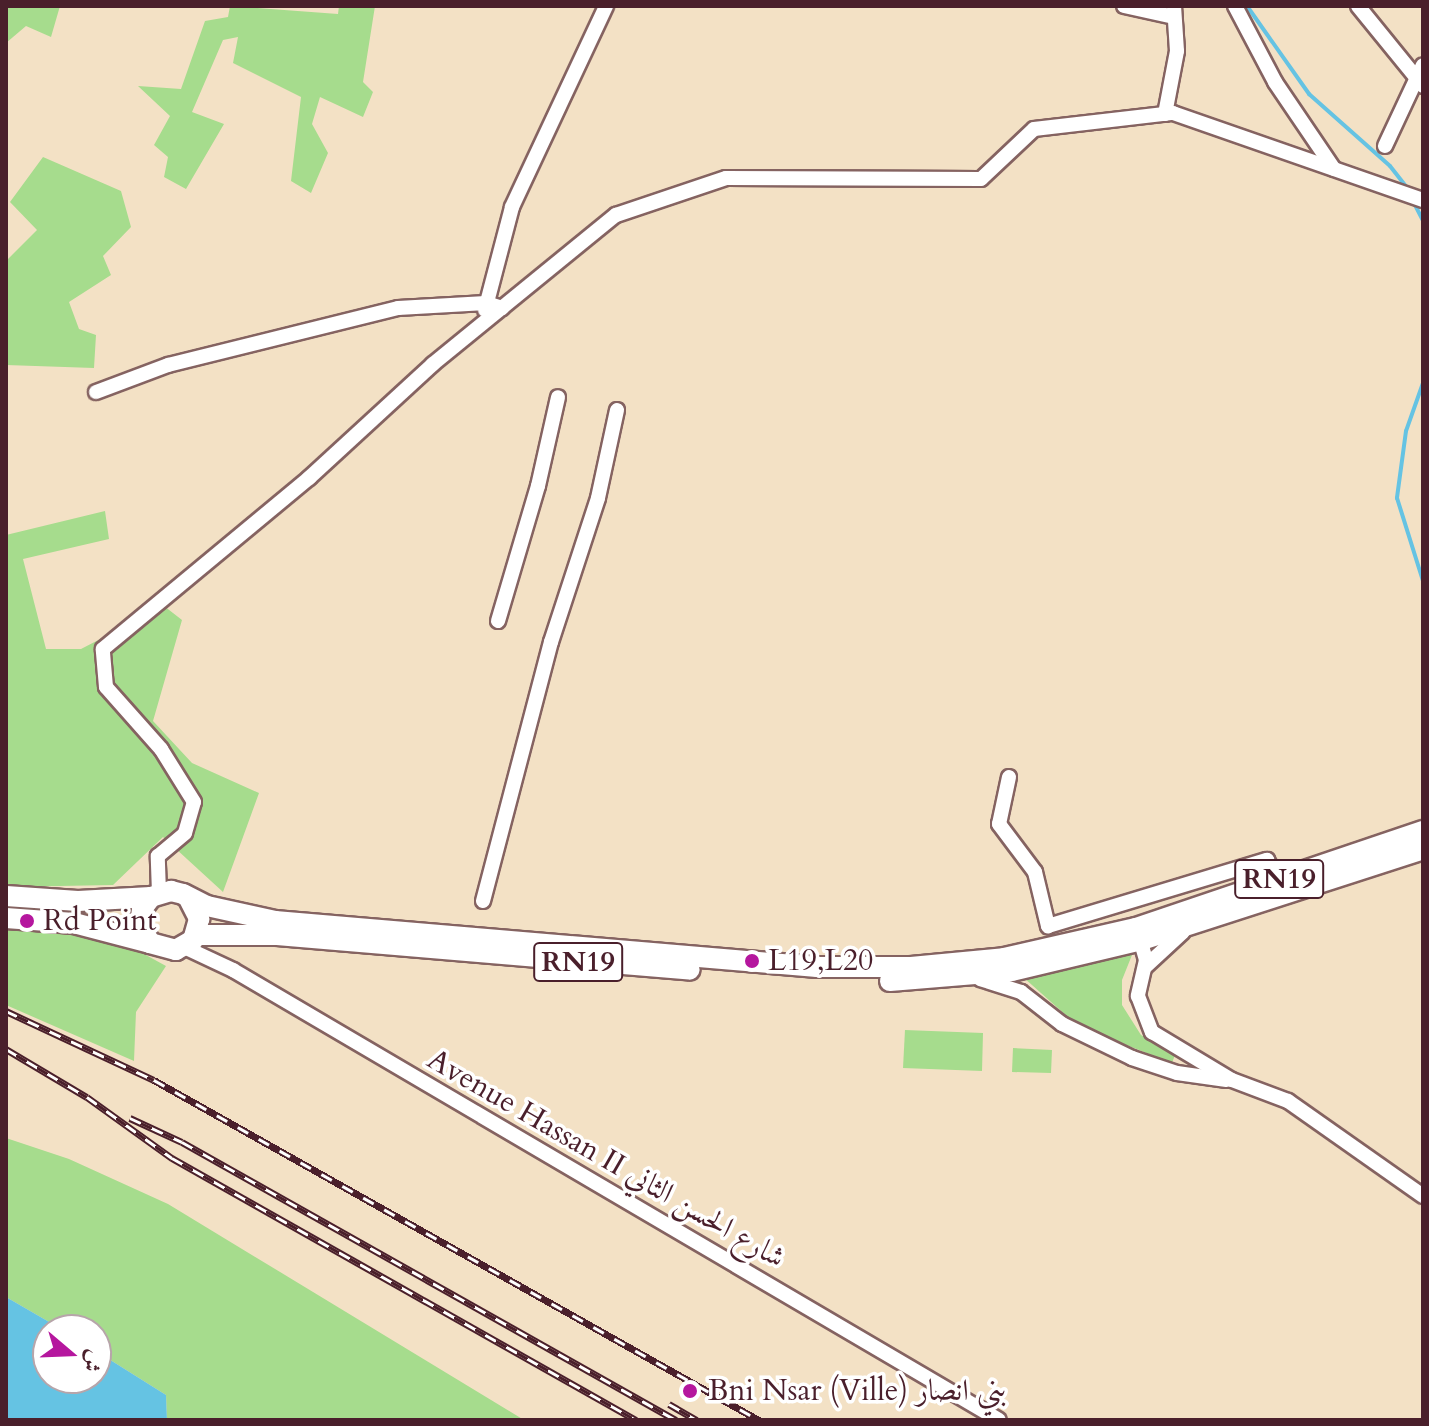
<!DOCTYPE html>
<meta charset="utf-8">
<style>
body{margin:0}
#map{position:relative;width:1429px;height:1426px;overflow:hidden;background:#f3e1c5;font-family:Cardo,Amiri,serif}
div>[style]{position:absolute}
.green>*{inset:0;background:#a6dc8d}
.water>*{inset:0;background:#65c3e3}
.stream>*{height:4px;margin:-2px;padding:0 2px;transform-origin:2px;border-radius:2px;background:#65c3e3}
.roads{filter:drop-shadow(2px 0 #856361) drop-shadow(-2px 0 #856361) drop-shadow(0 2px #856361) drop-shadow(0 -2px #856361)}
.minor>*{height:14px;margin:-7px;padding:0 7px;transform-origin:7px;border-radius:7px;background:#fff}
.highway>*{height:20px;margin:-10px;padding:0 10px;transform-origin:10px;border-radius:10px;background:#fff}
.rail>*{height:7px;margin-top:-3.5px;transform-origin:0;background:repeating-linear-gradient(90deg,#fff 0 12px,#4a1f2b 0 24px);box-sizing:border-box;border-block:2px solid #4a1f2b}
.dots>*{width:22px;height:22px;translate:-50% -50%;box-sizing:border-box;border:4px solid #fff;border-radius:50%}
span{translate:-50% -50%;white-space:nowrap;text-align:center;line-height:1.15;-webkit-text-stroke:7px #fff;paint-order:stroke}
.shield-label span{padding:2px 6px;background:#fff;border:2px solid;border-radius:6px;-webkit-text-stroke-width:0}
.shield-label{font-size:28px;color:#4a1f2b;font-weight:700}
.poi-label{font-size:30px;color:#4a1f2b}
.left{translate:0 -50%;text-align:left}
.street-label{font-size:30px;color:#4a1f2b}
.frame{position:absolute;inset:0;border:8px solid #4a1f2b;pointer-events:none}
.north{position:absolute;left:32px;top:1314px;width:80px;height:80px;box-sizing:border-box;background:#fff;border:2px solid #b7a5aa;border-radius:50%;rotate:109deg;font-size:22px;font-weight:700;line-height:32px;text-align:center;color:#4a1f2b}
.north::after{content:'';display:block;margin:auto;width:28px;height:36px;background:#b5179e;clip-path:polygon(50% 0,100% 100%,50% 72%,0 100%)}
</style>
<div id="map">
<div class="green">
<div style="clip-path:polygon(6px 6px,60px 6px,51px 37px,26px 26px,6px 43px)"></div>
<div style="clip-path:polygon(230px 6px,338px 14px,339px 6px,375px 6px,363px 82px,373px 92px,363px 117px,320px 97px,312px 124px,328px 153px,311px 193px,291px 181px,301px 97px,233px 63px,238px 37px,223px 40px,192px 112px,224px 124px,186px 189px,164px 177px,168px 157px,154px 145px,170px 116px,138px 86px,181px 89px,205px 21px,228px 17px)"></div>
<div style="clip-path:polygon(43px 157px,121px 191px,131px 227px,103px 256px,111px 275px,69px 302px,79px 329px,96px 335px,94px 368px,6px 365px,6px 261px,37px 230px,10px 202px)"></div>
<div style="clip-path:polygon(105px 511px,109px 539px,23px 559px,46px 649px,81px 649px,164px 606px,182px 620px,153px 721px,192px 763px,259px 793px,223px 892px,163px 837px,113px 885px,6px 887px,6px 535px)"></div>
<div style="clip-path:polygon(6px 919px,124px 943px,166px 966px,136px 1012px,134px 1061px,6px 1005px)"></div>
<div style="clip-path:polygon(1134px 950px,1122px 980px,1122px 1005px,1141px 1035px,1175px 1055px,1172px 1063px,1078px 1026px,1023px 977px)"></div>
<div style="clip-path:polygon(905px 1030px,983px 1033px,982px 1071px,903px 1068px)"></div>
<div style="clip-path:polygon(1013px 1048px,1052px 1050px,1051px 1073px,1012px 1072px)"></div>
<div style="clip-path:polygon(6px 1138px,69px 1159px,168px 1204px,524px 1420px,167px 1420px,166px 1395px,96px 1351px,96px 1330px,63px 1330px,6px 1297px)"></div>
</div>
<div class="water">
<div style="clip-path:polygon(6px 1297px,63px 1330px,48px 1330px,48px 1378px,96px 1378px,96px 1351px,166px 1395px,167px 1420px,6px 1420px)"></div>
</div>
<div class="stream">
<div style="left:1247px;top:6px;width:108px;rotate:54.8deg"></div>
<div style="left:1309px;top:94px;width:108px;rotate:41.6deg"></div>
<div style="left:1390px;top:166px;width:29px;rotate:52deg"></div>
<div style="left:1413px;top:201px;width:22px;rotate:63deg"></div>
<div style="left:1423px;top:383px;width:51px;rotate:109.5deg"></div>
<div style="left:1406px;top:431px;width:68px;rotate:97.7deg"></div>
<div style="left:1397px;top:498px;width:87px;rotate:72.6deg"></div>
</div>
<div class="roads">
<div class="minor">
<div style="left:1124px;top:6px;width:51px;rotate:12.4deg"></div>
<div style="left:1235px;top:6px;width:86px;rotate:62.2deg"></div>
<div style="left:1275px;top:82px;width:105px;rotate:55.9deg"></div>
<div style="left:1358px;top:6px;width:103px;rotate:50.9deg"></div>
<div style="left:1165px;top:114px;width:64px;rotate:-79.2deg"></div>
<div style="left:1177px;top:51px;width:45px;rotate:-93.8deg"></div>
<div style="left:1385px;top:146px;width:89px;rotate:-64.9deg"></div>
<div style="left:485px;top:310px;width:106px;rotate:-75.3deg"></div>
<div style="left:512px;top:207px;width:222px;rotate:-64.9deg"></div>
<div style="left:96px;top:392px;width:77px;rotate:-20.6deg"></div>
<div style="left:168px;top:365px;width:237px;rotate:-13.9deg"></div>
<div style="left:398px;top:308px;width:88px;rotate:-3.3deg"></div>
<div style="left:486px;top:303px;width:17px;rotate:17deg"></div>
<div style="left:498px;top:621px;width:141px;rotate:-73.5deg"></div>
<div style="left:538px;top:486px;width:91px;rotate:-77.3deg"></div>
<div style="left:1009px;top:777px;width:48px;rotate:102deg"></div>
<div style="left:999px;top:824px;width:60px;rotate:53.1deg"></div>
<div style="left:1035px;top:872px;width:56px;rotate:76.5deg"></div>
<div style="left:1048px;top:926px;width:229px;rotate:-16.8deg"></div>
<div style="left:1267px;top:860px;width:21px;rotate:62deg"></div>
<div style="left:159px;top:893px;width:37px;rotate:-92deg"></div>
<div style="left:158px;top:856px;width:35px;rotate:-40deg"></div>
<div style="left:185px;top:833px;width:32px;rotate:-74deg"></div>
<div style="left:194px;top:802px;width:62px;rotate:-121.9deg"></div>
<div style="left:161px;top:749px;width:83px;rotate:-131.6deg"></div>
<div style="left:106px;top:687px;width:38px;rotate:-95deg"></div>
<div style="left:103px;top:649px;width:268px;rotate:-39.7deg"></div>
<div style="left:309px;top:478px;width:168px;rotate:-42.6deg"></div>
<div style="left:433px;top:364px;width:236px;rotate:-39.2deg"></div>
<div style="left:616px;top:215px;width:116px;rotate:-18.6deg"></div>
<div style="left:726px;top:178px;width:255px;rotate:0.2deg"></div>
<div style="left:981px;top:179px;width:73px;rotate:-43.3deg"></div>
<div style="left:1034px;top:129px;width:140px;rotate:-6.6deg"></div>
<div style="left:1173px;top:113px;width:265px;rotate:19.2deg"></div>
<div style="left:483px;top:901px;width:268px;rotate:-75.3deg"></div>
<div style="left:551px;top:642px;width:151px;rotate:-71.9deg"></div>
<div style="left:598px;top:498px;width:90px;rotate:-77.8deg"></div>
<div style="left:1138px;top:932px;width:29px;rotate:74deg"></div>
<div style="left:1146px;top:960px;width:37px;rotate:103deg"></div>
<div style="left:1138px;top:996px;width:39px;rotate:69deg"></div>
<div style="left:1152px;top:1032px;width:93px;rotate:31deg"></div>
<div style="left:1232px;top:1080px;width:60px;rotate:20.6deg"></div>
<div style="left:1288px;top:1101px;width:165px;rotate:35.1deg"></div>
<div style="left:184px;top:947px;width:54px;rotate:25.1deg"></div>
<div style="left:233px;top:970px;width:888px;rotate:30.43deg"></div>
<div style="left:1146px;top:966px;width:50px;rotate:-42.6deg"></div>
<div style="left:980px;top:979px;width:43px;rotate:17.6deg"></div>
<div style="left:1021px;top:992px;width:52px;rotate:38deg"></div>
<div style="left:1062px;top:1024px;width:78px;rotate:25.9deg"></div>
<div style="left:1132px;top:1058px;width:47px;rotate:18.4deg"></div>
<div style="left:1177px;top:1073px;width:50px;rotate:8deg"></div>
</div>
<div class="highway">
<div style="left:6px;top:896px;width:72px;rotate:4deg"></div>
<div style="left:78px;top:901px;width:73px;rotate:-3.1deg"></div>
<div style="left:188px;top:897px;width:25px;rotate:63deg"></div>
<div style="left:199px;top:919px;width:22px;rotate:106deg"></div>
<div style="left:193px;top:940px;width:20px;rotate:150deg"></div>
<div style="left:176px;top:950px;width:27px;rotate:-165deg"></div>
<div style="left:150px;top:943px;width:21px;rotate:-118deg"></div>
<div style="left:140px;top:924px;width:15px;rotate:-82deg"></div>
<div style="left:142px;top:909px;width:15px;rotate:-53deg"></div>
<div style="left:151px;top:897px;width:21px;rotate:-17deg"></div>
<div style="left:171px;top:891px;width:12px;rotate:14deg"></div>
<div style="left:183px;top:894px;width:27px;rotate:27deg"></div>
<div style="left:207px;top:906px;width:70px;rotate:12.4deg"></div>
<div style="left:275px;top:921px;width:544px;rotate:4.85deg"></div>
<div style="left:817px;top:967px;width:94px"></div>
<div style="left:911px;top:967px;width:93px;rotate:-5.5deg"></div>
<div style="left:1004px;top:958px;width:135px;rotate:-12.8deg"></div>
<div style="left:1136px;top:928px;width:303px;rotate:-18.7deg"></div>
<div style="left:6px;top:918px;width:68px;rotate:4.2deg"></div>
<div style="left:74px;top:923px;width:79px;rotate:14.7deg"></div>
<div style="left:196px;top:935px;width:81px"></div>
<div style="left:277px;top:935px;width:414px;rotate:4.8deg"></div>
<div style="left:890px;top:981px;width:122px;rotate:-4.7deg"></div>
<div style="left:1012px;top:971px;width:134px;rotate:-13.4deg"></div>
<div style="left:1142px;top:940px;width:295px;rotate:-17.9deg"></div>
</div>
</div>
<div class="rail">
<div style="left:6px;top:1011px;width:163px;rotate:25deg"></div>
<div style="left:154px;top:1080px;width:694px;rotate:29.34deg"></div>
<div style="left:6px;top:1049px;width:94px;rotate:30.7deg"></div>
<div style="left:87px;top:1097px;width:105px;rotate:35.7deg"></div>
<div style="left:172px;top:1158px;width:533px;rotate:29.45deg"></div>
<div style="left:130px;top:1118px;width:57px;rotate:24.8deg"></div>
<div style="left:182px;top:1142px;width:567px;rotate:29.37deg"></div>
<div style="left:669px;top:1404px;width:32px;rotate:30deg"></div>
</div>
<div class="dots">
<div style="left:27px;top:921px;background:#b5179e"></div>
<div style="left:752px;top:961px;background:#b5179e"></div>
<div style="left:690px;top:1391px;background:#b5179e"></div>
</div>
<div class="shield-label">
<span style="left:1279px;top:879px">RN19</span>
<span style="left:578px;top:962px">RN19</span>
</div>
<div class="poi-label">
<span class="left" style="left:43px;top:921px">Rd Point</span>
<span class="left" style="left:768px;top:961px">L19,L20</span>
<span class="left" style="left:708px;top:1391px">Bni Nsar (Ville) بني انصار</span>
</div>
<div class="street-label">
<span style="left:606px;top:1159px;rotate:30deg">Avenue Hassan II شارع الحسن الثاني</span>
</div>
<div class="frame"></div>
<div class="north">ش</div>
</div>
